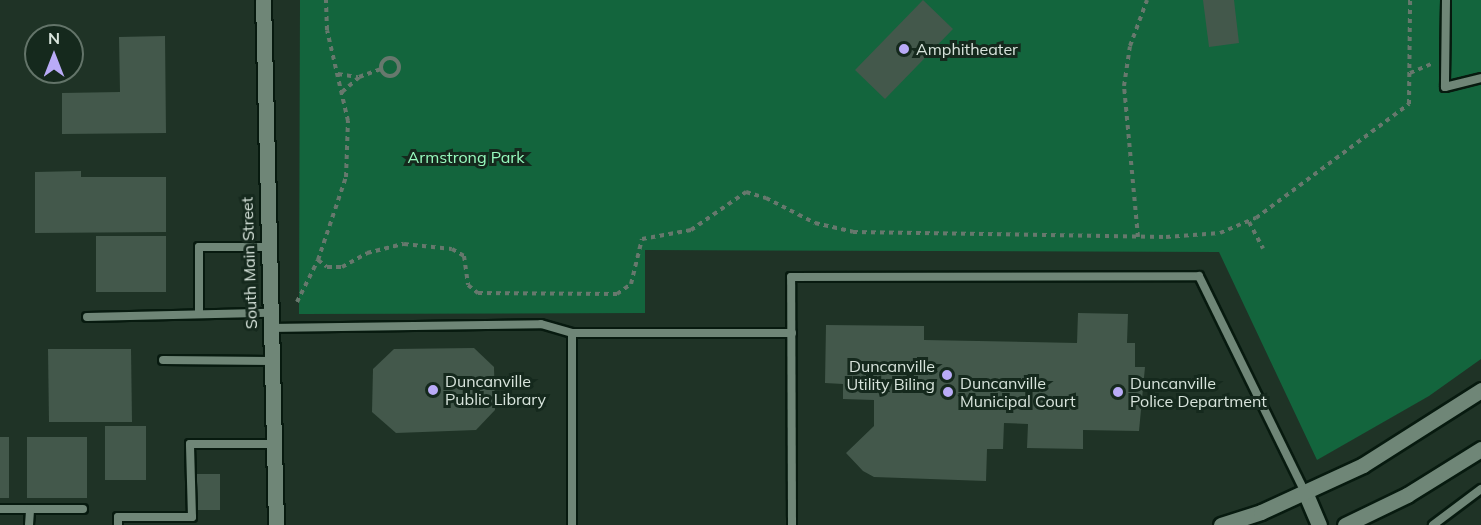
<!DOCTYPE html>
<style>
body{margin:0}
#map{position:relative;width:1481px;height:525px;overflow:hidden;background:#1f3326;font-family:Mulish,sans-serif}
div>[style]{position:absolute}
.green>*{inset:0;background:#13653d}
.building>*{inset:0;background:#43584b}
.path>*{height:4px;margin-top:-2px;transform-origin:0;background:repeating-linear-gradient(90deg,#67786d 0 4.5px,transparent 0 9px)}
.path>.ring{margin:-2px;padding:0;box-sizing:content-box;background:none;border:4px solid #67786d;border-radius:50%}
.roads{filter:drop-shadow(2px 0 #071a0f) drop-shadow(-2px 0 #071a0f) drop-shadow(0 2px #071a0f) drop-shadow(0 -2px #071a0f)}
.service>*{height:8px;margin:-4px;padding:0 4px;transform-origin:4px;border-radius:4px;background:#6f8677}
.secondary>*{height:15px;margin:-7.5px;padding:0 7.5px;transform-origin:7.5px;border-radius:7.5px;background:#6f8677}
.dots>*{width:16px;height:16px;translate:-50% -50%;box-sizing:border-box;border:3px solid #15291d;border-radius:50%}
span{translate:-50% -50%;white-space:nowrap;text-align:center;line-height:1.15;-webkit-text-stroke:6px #15291d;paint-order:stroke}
.poi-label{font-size:16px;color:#d8e4dc}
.left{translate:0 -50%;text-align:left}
.right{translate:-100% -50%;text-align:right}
.park-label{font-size:16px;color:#98fbbf}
.street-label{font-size:16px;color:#d8e4dc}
.north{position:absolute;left:24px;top:24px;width:60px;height:60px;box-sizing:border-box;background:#15291d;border:2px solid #637469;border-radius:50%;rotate:0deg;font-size:16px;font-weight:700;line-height:24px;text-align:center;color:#d8e4dc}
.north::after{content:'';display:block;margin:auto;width:21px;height:27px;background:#b9abf7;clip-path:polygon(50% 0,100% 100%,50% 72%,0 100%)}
</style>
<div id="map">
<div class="green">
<div style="clip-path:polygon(300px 0,1481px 0,1481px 359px,1429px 396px,1317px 460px,1219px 252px,645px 250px,645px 313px,299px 314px)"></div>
</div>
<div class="building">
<div style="clip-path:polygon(923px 0,953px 29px,885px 99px,855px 70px)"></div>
<div style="clip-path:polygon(1203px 0,1234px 0,1239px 43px,1209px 47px)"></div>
<div style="clip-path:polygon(165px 36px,166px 133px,62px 134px,62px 93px,120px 92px,119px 37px)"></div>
<div style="clip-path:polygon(81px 171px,81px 177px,166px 177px,166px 232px,35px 233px,35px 172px)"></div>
<div style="clip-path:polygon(96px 236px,166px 236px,166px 292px,96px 292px)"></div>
<div style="clip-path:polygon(1078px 313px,1128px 314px,1127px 343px,1135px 343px,1135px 367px,1145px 367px,1139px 431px,1083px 430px,1083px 449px,1027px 448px,1028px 424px,1004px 423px,1003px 449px,987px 449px,986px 481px,874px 477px,863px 471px,846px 453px,874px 426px,874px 400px,843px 399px,843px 384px,825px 383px,826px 325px,924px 326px,924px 340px,1077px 343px)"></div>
<div style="clip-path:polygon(474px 348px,494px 367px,495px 410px,476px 430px,396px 433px,372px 412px,373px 369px,394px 349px)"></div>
<div style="clip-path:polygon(48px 349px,131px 349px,132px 422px,49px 422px)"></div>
<div style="clip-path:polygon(105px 426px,146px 426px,146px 480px,105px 480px)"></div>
<div style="clip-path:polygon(0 437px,9px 437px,9px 498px,0 498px)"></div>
<div style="clip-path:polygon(27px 437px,87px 437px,87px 498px,27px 498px)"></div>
<div style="clip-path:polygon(197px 474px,220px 474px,220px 510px,197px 510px)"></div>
</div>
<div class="path">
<div class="ring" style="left:381px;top:58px;width:14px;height:14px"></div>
<div style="left:1410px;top:73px;width:23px;rotate:-23deg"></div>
<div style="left:338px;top:74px;width:20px;rotate:9deg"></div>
<div style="left:342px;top:92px;width:23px;rotate:-41deg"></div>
<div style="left:359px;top:77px;width:23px;rotate:-20deg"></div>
<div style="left:1249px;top:222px;width:30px;rotate:62deg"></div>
<div style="left:1138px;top:237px;width:152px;rotate:-95.3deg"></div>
<div style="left:1124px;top:86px;width:40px;rotate:-81.5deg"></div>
<div style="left:1130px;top:46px;width:49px;rotate:-69.7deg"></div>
<div style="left:318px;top:260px;width:11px;rotate:38deg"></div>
<div style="left:327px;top:267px;width:15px"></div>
<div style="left:342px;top:267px;width:29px;rotate:-29deg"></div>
<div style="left:367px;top:253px;width:38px;rotate:-14deg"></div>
<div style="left:404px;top:244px;width:48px;rotate:5.9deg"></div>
<div style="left:452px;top:249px;width:14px;rotate:30deg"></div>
<div style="left:464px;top:256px;width:29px;rotate:82deg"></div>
<div style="left:468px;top:285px;width:13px;rotate:39deg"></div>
<div style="left:478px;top:293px;width:139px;rotate:0.4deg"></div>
<div style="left:617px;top:294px;width:17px;rotate:-36deg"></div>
<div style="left:631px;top:284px;width:46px;rotate:-76.3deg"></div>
<div style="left:642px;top:239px;width:50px;rotate:-10.4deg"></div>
<div style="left:691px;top:230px;width:67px;rotate:-34.6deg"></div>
<div style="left:746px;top:192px;width:21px;rotate:17deg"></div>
<div style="left:766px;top:198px;width:55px;rotate:27deg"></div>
<div style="left:815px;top:223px;width:39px;rotate:13deg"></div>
<div style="left:853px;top:232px;width:313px;rotate:0.9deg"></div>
<div style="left:1166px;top:237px;width:54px;rotate:-4.2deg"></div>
<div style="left:1220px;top:233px;width:39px;rotate:-23deg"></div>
<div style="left:1256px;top:218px;width:191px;rotate:-36.7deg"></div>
<div style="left:1409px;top:104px;width:104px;rotate:-89.4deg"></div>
<div style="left:297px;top:302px;width:47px;rotate:-63.4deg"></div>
<div style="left:318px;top:260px;width:88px;rotate:-71.4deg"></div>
<div style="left:346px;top:177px;width:56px;rotate:-88deg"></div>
<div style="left:348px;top:121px;width:93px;rotate:-103deg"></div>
<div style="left:327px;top:30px;width:30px;rotate:-92deg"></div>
</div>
<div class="roads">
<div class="service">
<div style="left:1446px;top:0;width:87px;rotate:90.7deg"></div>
<div style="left:1445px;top:87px;width:37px;rotate:-14deg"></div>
<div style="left:199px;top:314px;width:67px;rotate:-90deg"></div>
<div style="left:199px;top:247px;width:68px"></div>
<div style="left:87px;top:317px;width:182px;rotate:-1.3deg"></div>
<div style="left:269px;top:328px;width:272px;rotate:-0.8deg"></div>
<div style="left:541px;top:324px;width:32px;rotate:16deg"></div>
<div style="left:163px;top:360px;width:108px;rotate:0.5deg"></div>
<div style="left:0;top:509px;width:83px"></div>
<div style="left:29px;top:525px;width:16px;rotate:-86deg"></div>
<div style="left:118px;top:525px;width:8px;rotate:-90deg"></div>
<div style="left:118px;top:517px;width:74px"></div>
<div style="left:192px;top:517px;width:73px;rotate:-91.6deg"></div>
<div style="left:190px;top:444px;width:83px"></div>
<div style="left:572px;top:525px;width:192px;rotate:-90deg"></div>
<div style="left:572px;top:333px;width:220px"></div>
<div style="left:792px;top:525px;width:248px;rotate:-90.2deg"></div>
<div style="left:791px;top:277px;width:408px;rotate:-0.1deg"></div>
<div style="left:1199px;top:276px;width:241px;rotate:63.9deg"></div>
<div style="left:1433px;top:525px;width:60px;rotate:-36.9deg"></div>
</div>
<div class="secondary">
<div style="left:263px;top:0;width:525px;rotate:88.58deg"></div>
<div style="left:1305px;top:492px;width:36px;rotate:67deg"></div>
<div style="left:1221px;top:525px;width:42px;rotate:-18deg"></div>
<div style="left:1261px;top:512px;width:112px;rotate:-24.7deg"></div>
<div style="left:1363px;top:465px;width:140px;rotate:-32.4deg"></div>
<div style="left:1345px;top:525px;width:69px;rotate:-25.8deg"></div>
<div style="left:1407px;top:495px;width:87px;rotate:-31.9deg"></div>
</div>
</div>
<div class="dots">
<div style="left:904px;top:49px;background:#b9abf7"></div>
<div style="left:947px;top:375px;background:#b9abf7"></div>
<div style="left:433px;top:390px;background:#b9abf7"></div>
<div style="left:948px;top:392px;background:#b9abf7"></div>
<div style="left:1118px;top:392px;background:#b9abf7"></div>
</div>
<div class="poi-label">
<span class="left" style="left:916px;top:49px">Amphitheater</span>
<span class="right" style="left:935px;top:375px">Duncanville<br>Utility Biling</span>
<span class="left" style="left:445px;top:390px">Duncanville<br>Public Library</span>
<span class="left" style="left:960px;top:392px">Duncanville<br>Municipal Court</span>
<span class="left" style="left:1130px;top:392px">Duncanville<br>Police Department</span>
</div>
<div class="park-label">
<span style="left:466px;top:157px">Armstrong Park</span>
</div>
<div class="street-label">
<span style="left:249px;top:263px;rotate:-92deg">South Main Street</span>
</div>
<div class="north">N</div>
</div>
